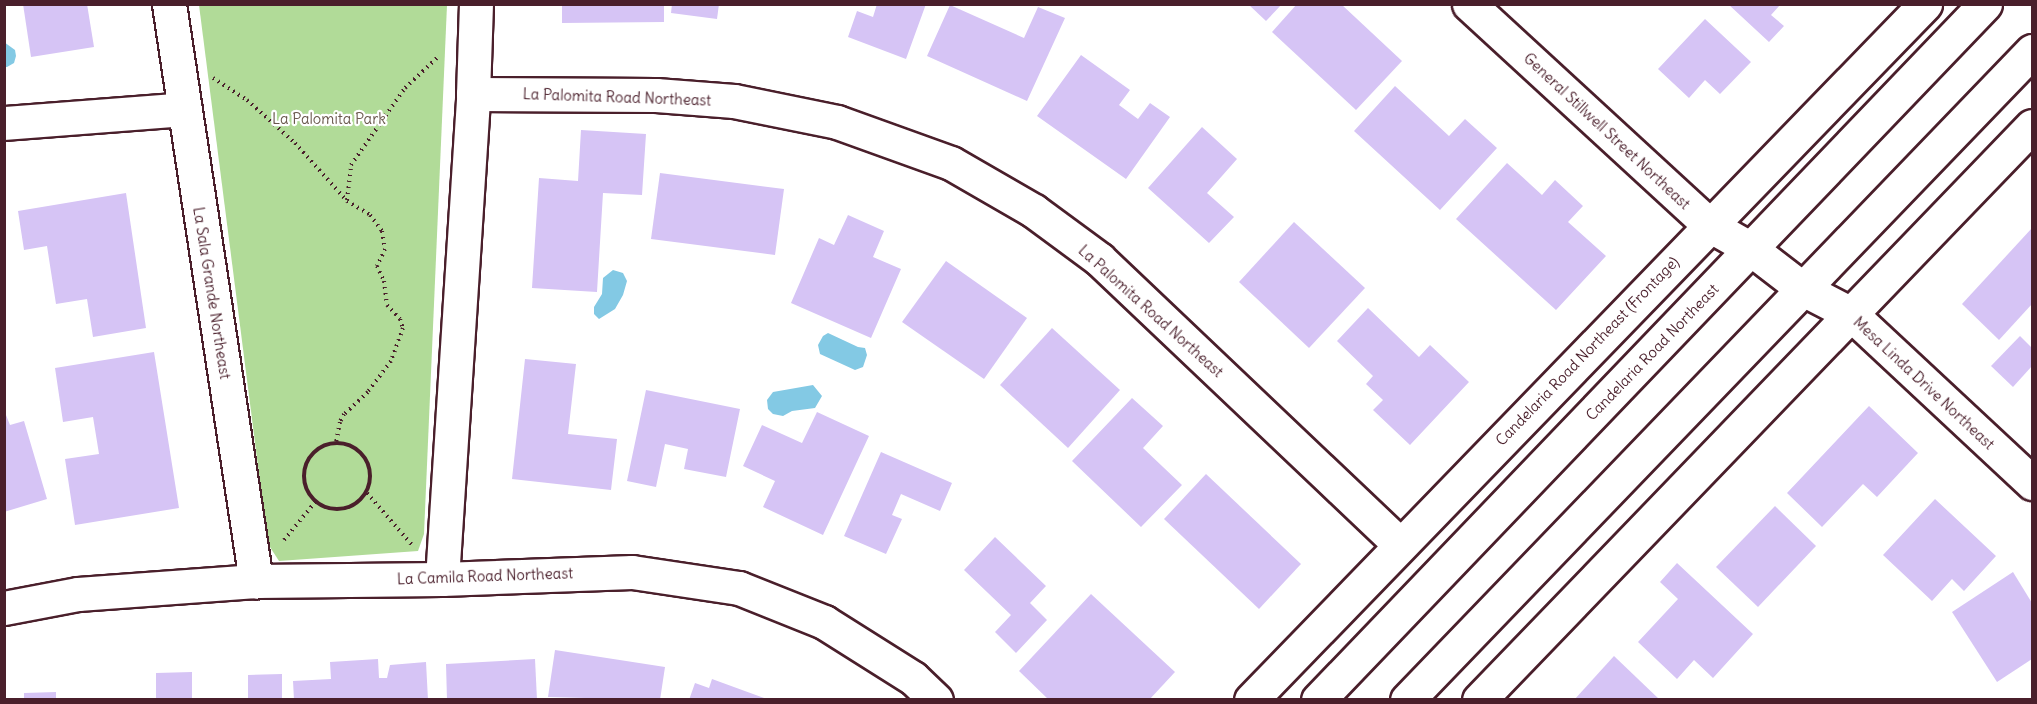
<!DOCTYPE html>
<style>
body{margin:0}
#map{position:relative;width:2037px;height:704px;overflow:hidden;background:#fff;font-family:Delius,sans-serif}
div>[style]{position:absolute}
.green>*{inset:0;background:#b1db98}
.water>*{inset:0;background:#83c9e4}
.building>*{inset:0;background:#d6c4f5}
.path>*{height:4px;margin-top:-2px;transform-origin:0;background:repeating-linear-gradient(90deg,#4a1f2b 0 1.5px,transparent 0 6px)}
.path>.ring{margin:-2px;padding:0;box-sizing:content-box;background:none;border:4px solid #4a1f2b;border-radius:50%}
.roads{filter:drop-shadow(2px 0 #4a1f2b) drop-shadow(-2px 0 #4a1f2b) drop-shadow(0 2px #4a1f2b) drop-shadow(0 -2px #4a1f2b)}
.street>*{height:33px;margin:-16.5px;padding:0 16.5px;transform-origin:16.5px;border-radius:16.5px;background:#fff}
.secondary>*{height:33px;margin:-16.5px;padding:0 16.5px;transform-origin:16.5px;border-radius:16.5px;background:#fff}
span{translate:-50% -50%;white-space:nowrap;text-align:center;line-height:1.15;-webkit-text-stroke:4.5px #fff;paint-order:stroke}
.street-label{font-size:15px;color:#4a1f2b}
.park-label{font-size:15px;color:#69574c}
.frame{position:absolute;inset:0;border:6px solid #4a1f2b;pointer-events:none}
</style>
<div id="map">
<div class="green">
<div style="clip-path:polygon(199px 5px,447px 5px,424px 534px,418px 551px,279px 561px,268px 544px)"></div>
</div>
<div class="water">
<div style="clip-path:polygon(4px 42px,15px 50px,16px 56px,14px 63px,7px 67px,5px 67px)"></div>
<div style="clip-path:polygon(613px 270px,623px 273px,627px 281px,623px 295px,615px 309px,599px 319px,594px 314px,594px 307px,602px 294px,603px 278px)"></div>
<div style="clip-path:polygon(828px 333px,858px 347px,865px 348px,867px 355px,863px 367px,855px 370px,820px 354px,818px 345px,823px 336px)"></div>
<div style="clip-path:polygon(813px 385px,822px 396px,815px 408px,792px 411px,783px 416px,773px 414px,768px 409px,767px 400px,773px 392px)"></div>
</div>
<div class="building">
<div style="clip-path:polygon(23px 4px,87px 4px,94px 47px,31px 57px)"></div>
<div style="clip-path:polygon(562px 4px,664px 4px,664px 22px,562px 23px)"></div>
<div style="clip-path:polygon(672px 4px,719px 4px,717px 19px,671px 13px)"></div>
<div style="clip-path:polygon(877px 4px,926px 4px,906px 59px,848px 37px,857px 11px,873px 17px)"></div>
<div style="clip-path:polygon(1248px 4px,1282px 4px,1266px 21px)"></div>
<div style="clip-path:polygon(1297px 4px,1341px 4px,1402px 61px,1356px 110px,1272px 32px)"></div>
<div style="clip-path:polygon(1728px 4px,1781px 4px,1771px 15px,1784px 26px,1769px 42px)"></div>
<div style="clip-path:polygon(950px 5px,1024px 38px,1038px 7px,1065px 18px,1027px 101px,927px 56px)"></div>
<div style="clip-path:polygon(1705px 19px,1751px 62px,1720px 94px,1705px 80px,1689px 98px,1658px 69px)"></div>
<div style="clip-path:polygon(1081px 55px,1130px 90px,1119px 105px,1138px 119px,1150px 103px,1170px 117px,1126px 179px,1037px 116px)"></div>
<div style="clip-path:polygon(1395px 86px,1449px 136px,1465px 119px,1497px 148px,1440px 210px,1354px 131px)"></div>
<div style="clip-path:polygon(1202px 127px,1237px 159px,1207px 193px,1234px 217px,1209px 243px,1148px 188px)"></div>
<div style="clip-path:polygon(581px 130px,646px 134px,642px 195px,603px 193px,597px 292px,532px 288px,539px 178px,578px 181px)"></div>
<div style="clip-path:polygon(1507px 163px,1542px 195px,1555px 180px,1583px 206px,1568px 222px,1606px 256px,1556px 310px,1456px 219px)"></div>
<div style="clip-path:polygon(660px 173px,784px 189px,775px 255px,651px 239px)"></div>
<div style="clip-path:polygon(126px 193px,146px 328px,93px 337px,87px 299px,56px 304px,47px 246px,24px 250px,18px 211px)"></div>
<div style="clip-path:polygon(848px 215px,884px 231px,873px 257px,901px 269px,871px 338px,791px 303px,819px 238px,834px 245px)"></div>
<div style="clip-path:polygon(1294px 222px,1365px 288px,1309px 348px,1239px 282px)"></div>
<div style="clip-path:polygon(2032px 228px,2032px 304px,1999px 340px,1962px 304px)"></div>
<div style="clip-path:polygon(946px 261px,1027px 318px,984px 379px,902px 322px)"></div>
<div style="clip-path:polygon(1368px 308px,1419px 357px,1430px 345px,1469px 382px,1410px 445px,1373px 410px,1383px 400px,1366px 384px,1373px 376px,1337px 341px)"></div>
<div style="clip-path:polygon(1052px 328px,1120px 390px,1068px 448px,1000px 385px)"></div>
<div style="clip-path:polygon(2020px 336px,2032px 348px,2032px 366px,2013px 387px,1991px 366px)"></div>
<div style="clip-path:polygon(154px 352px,179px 508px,75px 525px,65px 459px,99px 454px,93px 417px,63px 422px,55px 368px)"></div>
<div style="clip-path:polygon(525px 359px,576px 364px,568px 434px,617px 439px,611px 490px,512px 479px)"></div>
<div style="clip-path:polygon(646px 390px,740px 409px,726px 477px,684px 469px,688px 449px,665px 444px,656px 487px,627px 481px)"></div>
<div style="clip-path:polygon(1132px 398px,1163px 426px,1143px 448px,1182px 485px,1141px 527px,1072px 461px)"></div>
<div style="clip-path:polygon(1869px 406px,1918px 453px,1877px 497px,1863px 484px,1822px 527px,1787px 493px)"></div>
<div style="clip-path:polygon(4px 410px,10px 425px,24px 421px,47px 499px,4px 512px)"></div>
<div style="clip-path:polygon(817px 412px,869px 436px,823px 535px,763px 507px,775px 481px,743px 466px,762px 425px,802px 443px)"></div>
<div style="clip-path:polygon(881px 452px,952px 483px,940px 511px,901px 494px,892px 515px,902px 519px,886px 554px,844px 536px)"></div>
<div style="clip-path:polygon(1206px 474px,1301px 564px,1259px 609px,1164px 519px)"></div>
<div style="clip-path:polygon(1935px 499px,1996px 556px,1964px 591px,1952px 579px,1932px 601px,1883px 555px)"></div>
<div style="clip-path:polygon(1775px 506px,1816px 546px,1758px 607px,1716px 567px)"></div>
<div style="clip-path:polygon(995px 537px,1046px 586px,1030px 603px,1047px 620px,1016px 653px,995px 632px,1011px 615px,964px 570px)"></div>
<div style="clip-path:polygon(1677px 563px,1753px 634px,1713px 678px,1694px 660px,1677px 679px,1638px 642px,1678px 599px,1660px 582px)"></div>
<div style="clip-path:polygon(2013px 572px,2032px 603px,2032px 659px,1997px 682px,1952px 612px)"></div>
<div style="clip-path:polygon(1091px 594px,1175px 672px,1149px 700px,1049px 700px,1019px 671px)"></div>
<div style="clip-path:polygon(555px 650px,665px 667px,660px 700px,548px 697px)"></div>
<div style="clip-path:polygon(1614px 656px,1660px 700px,1574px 700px)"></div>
<div style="clip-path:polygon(378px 659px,379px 678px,387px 678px,390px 665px,426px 662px,428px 700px,294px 700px,293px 681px,331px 679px,330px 662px)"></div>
<div style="clip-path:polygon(535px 659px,537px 700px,447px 700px,446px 664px)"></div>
<div style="clip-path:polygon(192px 672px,192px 700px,156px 700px,156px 673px)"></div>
<div style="clip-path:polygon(282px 674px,282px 700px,248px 700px,248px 675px)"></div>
<div style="clip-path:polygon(712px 679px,767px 699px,767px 700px,689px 700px,695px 683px,709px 688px)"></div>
<div style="clip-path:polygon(56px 692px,56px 700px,24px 700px,24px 693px)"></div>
</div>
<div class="path">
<div style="left:213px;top:78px;width:40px;rotate:32.9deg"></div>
<div style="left:247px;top:100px;width:64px;rotate:41.9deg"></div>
<div style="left:295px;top:143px;width:78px;rotate:48.1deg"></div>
<div style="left:347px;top:201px;width:27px;rotate:31deg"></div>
<div style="left:370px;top:215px;width:20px;rotate:53deg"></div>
<div style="left:382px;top:231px;width:18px;rotate:81deg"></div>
<div style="left:385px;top:249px;width:19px;rotate:115deg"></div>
<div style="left:377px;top:266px;width:17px;rotate:65deg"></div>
<div style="left:384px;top:281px;width:24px;rotate:83deg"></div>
<div style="left:387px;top:305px;width:19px;rotate:47deg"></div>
<div style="left:400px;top:319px;width:9px;rotate:72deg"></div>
<div style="left:403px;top:328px;width:35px;rotate:110deg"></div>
<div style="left:391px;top:361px;width:39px;rotate:127deg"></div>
<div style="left:368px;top:392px;width:33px;rotate:137deg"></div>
<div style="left:344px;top:414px;width:9px;rotate:117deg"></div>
<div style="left:340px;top:422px;width:20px;rotate:101deg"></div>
<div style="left:347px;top:200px;width:35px;rotate:-83deg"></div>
<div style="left:351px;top:165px;width:94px;rotate:-55deg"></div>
<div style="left:405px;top:88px;width:47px;rotate:-43.3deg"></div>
<div class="ring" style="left:304px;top:443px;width:62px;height:62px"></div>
<div style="left:367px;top:493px;width:69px;rotate:49.1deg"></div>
<div style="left:284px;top:540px;width:50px;rotate:-50.6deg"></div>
</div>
<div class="roads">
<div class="street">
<div style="left:169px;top:4px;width:584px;rotate:81.43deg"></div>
<div style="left:1469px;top:4px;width:326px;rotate:42.6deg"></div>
<div style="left:1709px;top:225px;width:48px;rotate:29.7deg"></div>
<div style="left:1751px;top:249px;width:66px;rotate:37.6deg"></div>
<div style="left:1803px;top:289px;width:54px;rotate:27.5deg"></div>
<div style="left:1851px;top:314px;width:248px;rotate:43deg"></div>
<div style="left:473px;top:94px;width:183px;rotate:0.3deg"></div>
<div style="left:656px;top:95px;width:78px;rotate:4.4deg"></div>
<div style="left:734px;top:101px;width:105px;rotate:11.5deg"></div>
<div style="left:837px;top:122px;width:121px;rotate:19.8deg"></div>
<div style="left:951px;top:163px;width:96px;rotate:30deg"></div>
<div style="left:1034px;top:211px;width:81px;rotate:36.4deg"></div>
<div style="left:1099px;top:259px;width:415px;rotate:43.5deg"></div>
<div style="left:4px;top:123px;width:181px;rotate:-4.4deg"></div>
<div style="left:442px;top:579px;width:486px;rotate:-86.3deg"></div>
<div style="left:473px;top:94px;width:90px;rotate:-88.1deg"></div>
<div style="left:4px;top:608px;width:75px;rotate:-10.7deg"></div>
<div style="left:78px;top:594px;width:178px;rotate:-4.2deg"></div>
<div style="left:256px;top:581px;width:186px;rotate:-0.6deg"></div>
<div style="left:442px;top:579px;width:190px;rotate:-2.1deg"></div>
<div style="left:632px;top:572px;width:108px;rotate:8.5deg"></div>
<div style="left:739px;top:588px;width:92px;rotate:21.8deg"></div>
<div style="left:824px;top:622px;width:105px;rotate:32.2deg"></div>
<div style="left:913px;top:678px;width:32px;rotate:44deg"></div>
<div style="left:1251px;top:700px;width:969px;rotate:-45.92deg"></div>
<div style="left:1479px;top:700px;width:797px;rotate:-46.07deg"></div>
</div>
<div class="secondary">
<div style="left:1318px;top:700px;width:964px;rotate:-46.22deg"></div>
<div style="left:1407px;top:700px;width:901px;rotate:-46.08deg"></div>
</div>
</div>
<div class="street-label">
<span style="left:617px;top:97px;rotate:2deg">La Palomita Road Northeast</span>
<span style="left:1607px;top:131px;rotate:43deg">General Stillwell Street Northeast</span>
<span style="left:212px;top:293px;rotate:81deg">La Sala Grande Northeast</span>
<span style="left:1151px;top:311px;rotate:42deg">La Palomita Road Northeast</span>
<span style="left:1587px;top:351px;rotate:-46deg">Candelaria Road Northeast (Frontage)</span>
<span style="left:1652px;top:352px;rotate:-46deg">Candelaria Road Northeast</span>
<span style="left:1924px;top:383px;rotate:43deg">Mesa Linda Drive Northeast</span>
<span style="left:485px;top:576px;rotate:-2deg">La Camila Road Northeast</span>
</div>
<div class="park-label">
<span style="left:329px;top:119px">La Palomita Park</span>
</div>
<div class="frame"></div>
</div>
